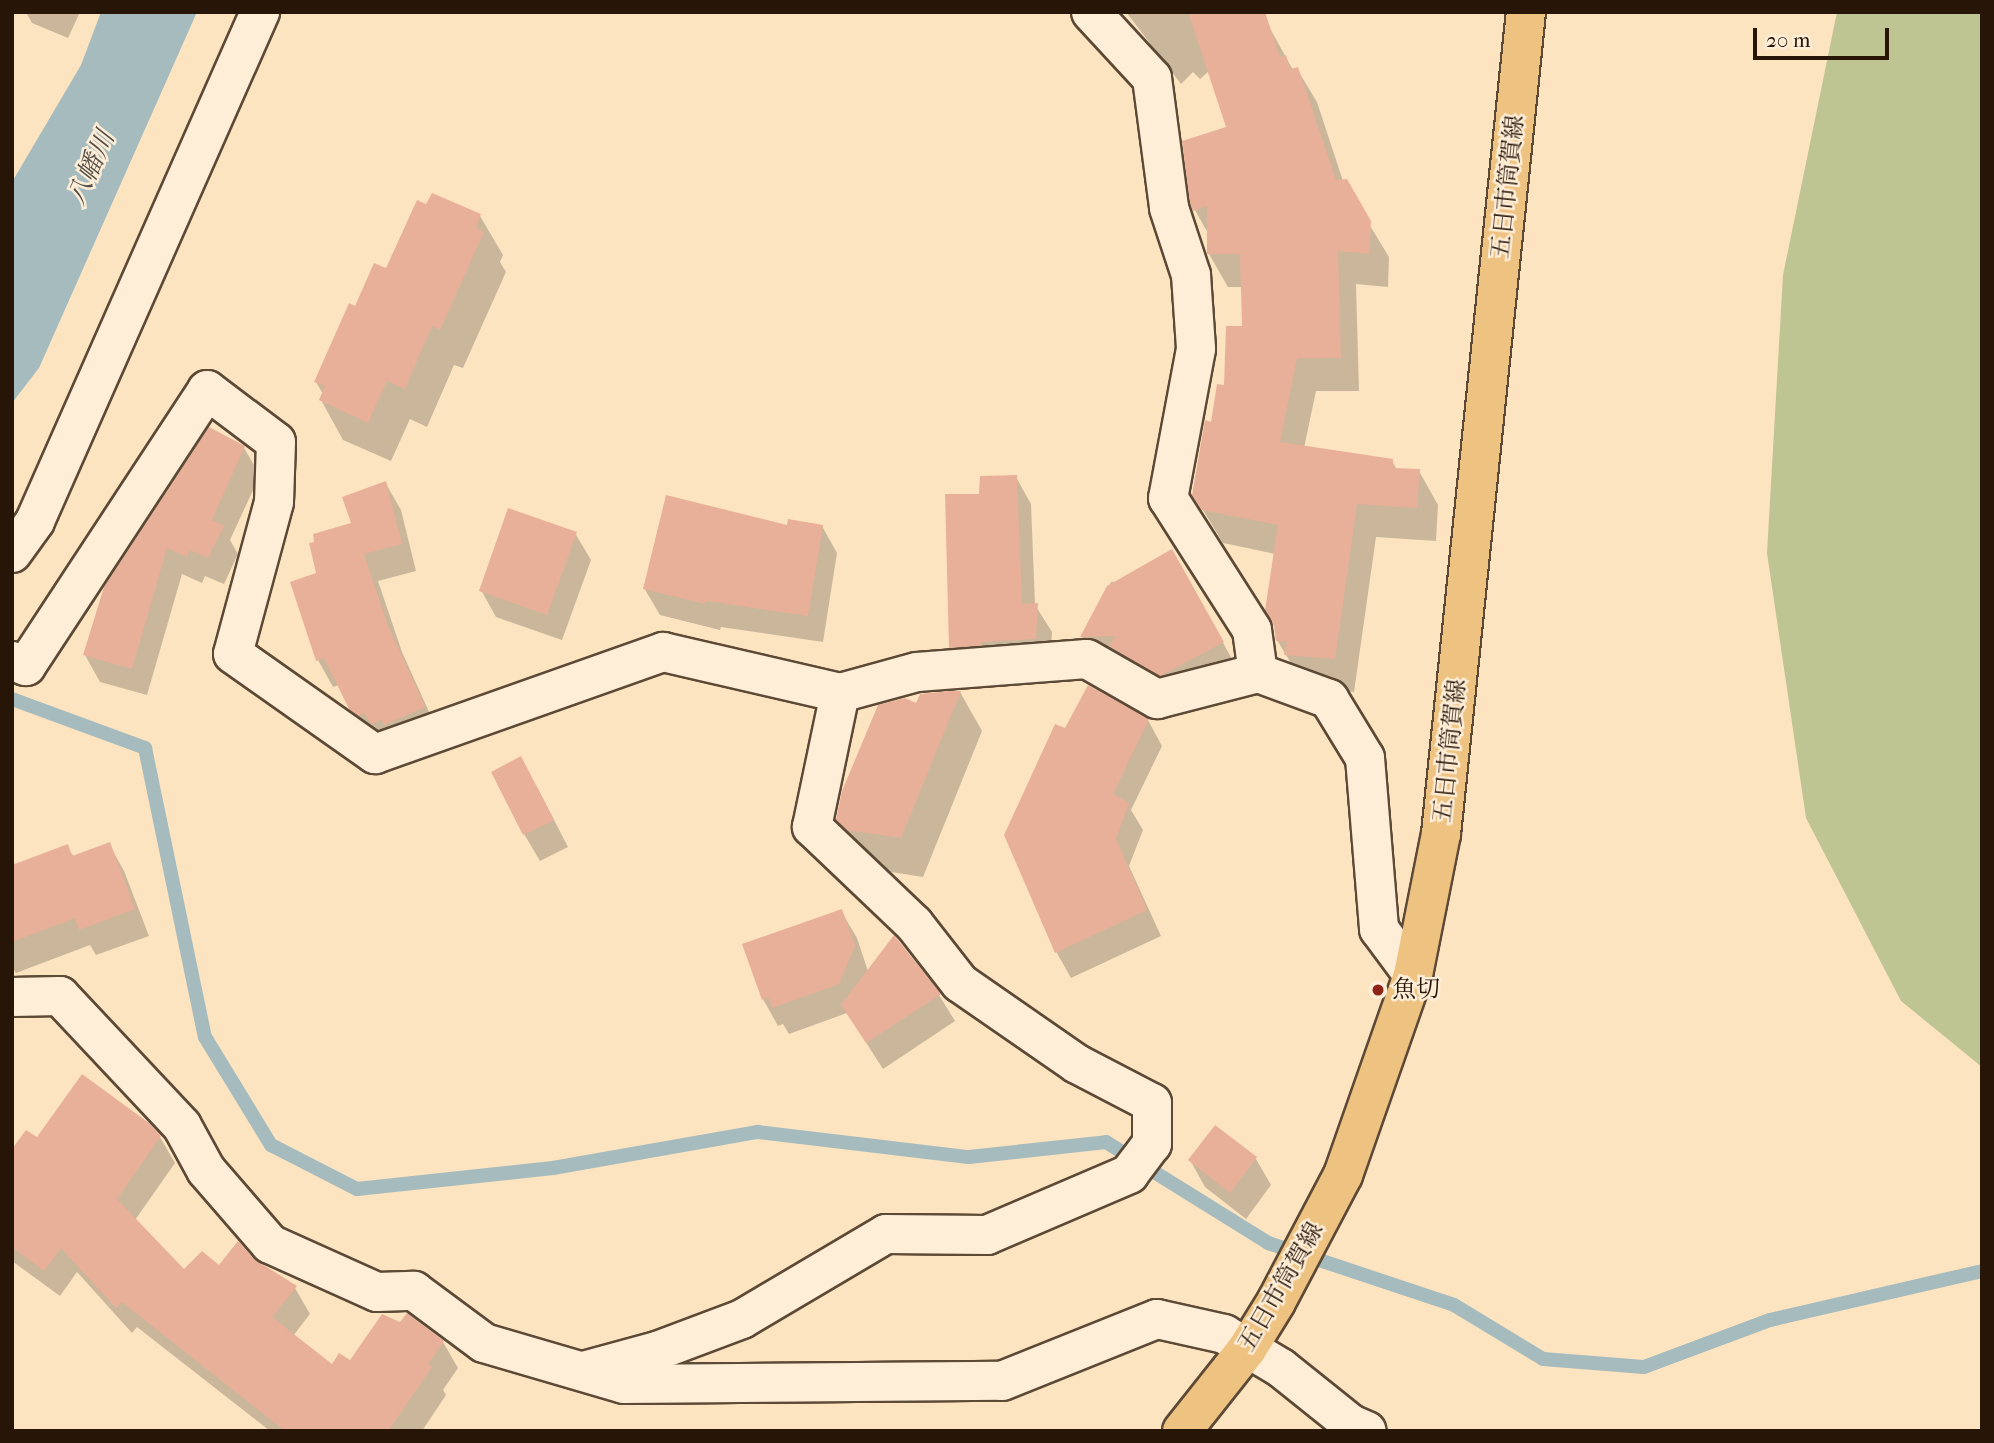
<!DOCTYPE html>
<meta charset="utf-8">
<style>
body{margin:0}
#map{position:relative;width:1994px;height:1443px;overflow:hidden;background:#fde4c1;font-family:"IM FELL French Canon","Noto Serif JP",serif}
div>[style]{position:absolute}
.green>*{inset:0;background:#bfc493}
.water>*{inset:0;background:#a5bbbe}
.shadow>*{inset:0;background:#0003}
.stream>*{height:14px;margin:-7px;padding:0 7px;transform-origin:7px;border-radius:7px;background:#a5bbbe}
.building>*{inset:0;background:#e9b099}
.roads{filter:drop-shadow(2px 0 #5c4936) drop-shadow(-2px 0 #5c4936) drop-shadow(0 2px #5c4936) drop-shadow(0 -2px #5c4936)}
.street>*{height:38px;margin:-19px;padding:0 19px;transform-origin:19px;border-radius:19px;background:#feedd7}
.primary>*{height:38px;margin:-19px;padding:0 19px;transform-origin:19px;border-radius:19px;background:#eec280}
.dots>*{width:19px;height:19px;translate:-50% -50%;box-sizing:border-box;border:4px solid #feedd7;border-radius:50%}
span{translate:-50% -50%;white-space:nowrap;text-align:center;line-height:1.15;-webkit-text-stroke:5px #feedd7;paint-order:stroke}
.street-label{font-size:24px;color:#271508}
.poi-label{font-size:24px;color:#271508}
.left{translate:0 -50%;text-align:left}
.water-label{font-size:26px;color:#534f48;font-style:italic}
.frame{position:absolute;inset:0;border:14px solid #271508;pointer-events:none}
.scale{position:absolute;left:1753px;top:28px;width:136px;height:32px;box-sizing:border-box;border:4px solid #271508;border-top:0;padding-left:9px;font-size:21px;line-height:24px;white-space:nowrap;color:#271508;-webkit-text-stroke:5px #feedd7;paint-order:stroke}
</style>
<div id="map">
<div class="green">
<div style="clip-path:polygon(1837px 12px,1982px 12px,1982px 1067px,1901px 1001px,1806px 818px,1767px 553px,1783px 275px)"></div>
</div>
<div class="water">
<div style="clip-path:polygon(101px 12px,197px 12px,39px 368px,12px 403px,12px 182px,81px 65px)"></div>
</div>
<div class="shadow">
<div style="clip-path:polygon(26px 12px,80px 12px,68px 38px,32px 23px)"></div>
<div style="clip-path:polygon(1126px 12px,1224px 12px,1268px 25px,1293px 70px,1297px 69px,1317px 102px,1343px 181px,1389px 257px,1388px 287px,1356px 284px,1359px 391px,1316px 391px,1304px 448px,1392px 461px,1397px 470px,1419px 471px,1438px 505px,1436px 541px,1376px 537px,1354px 692px,1306px 688px,1277px 640px,1275px 554px,1223px 543px,1194px 495px,1243px 327px,1243px 287px,1228px 287px,1209px 254px,1209px 235px,1195px 210px,1228px 128px,1209px 71px,1200px 79px,1193px 72px,1181px 84px)"></div>
<div style="clip-path:polygon(427px 206px,480px 216px,503px 255px,500px 262px,506px 272px,463px 368px,454px 365px,427px 427px,410px 419px,391px 461px,343px 440px,321px 400px,323px 394px,316px 382px,356px 308px,387px 271px)"></div>
<div style="clip-path:polygon(244px 448px,260px 475px,230px 540px,238px 554px,224px 584px,205px 576px,202px 583px,182px 574px,147px 695px,100px 682px,85px 655px,105px 588px)"></div>
<div style="clip-path:polygon(1016px 477px,1031px 504px,1035px 605px,1052px 632px,1050px 666px,966px 674px,951px 647px)"></div>
<div style="clip-path:polygon(386px 484px,401px 510px,416px 571px,378px 581px,402px 652px,439px 734px,366px 736px,339px 685px,333px 687px,318px 660px,318px 574px)"></div>
<div style="clip-path:polygon(822px 526px,837px 553px,823px 642px,721px 627px,720px 630px,660px 615px,644px 588px)"></div>
<div style="clip-path:polygon(575px 533px,591px 560px,562px 640px,496px 617px,481px 590px)"></div>
<div style="clip-path:polygon(1186px 576px,1237px 668px,1176px 700px,1097px 662px,1082px 637px,1111px 582px)"></div>
<div style="clip-path:polygon(960px 692px,982px 731px,923px 877px,872px 869px,861px 859px,838px 819px,917px 705px)"></div>
<div style="clip-path:polygon(1148px 720px,1162px 746px,1131px 810px,1143px 830px,1129px 866px,1161px 936px,1071px 978px,1057px 953px,1006px 835px,1065px 730px)"></div>
<div style="clip-path:polygon(536px 785px,568px 847px,540px 861px,524px 834px)"></div>
<div style="clip-path:polygon(109px 844px,124px 871px,149px 936px,96px 955px,90px 945px,16px 973px,12px 967px,12px 867px,67px 847px,74px 857px)"></div>
<div style="clip-path:polygon(841px 911px,857px 938px,868px 971px,939px 995px,955px 1021px,883px 1069px,847px 1013px,789px 1034px,783px 1024px,778px 1026px,763px 999px)"></div>
<div style="clip-path:polygon(1215px 1127px,1256px 1159px,1271px 1185px,1246px 1219px,1205px 1187px,1190px 1160px)"></div>
<div style="clip-path:polygon(160px 1137px,175px 1163px,135px 1220px,184px 1272px,253px 1260px,295px 1288px,310px 1314px,293px 1336px,332px 1366px,443px 1342px,458px 1368px,443px 1390px,446px 1395px,422px 1431px,270px 1431px,137px 1327px,132px 1333px,77px 1272px,60px 1296px,12px 1261px,12px 1152px,37px 1140px)"></div>
</div>
<div class="stream">
<div style="left:12px;top:699px;width:142px;rotate:20.2deg"></div>
<div style="left:145px;top:748px;width:295px;rotate:78.3deg"></div>
<div style="left:205px;top:1037px;width:127px;rotate:58.6deg"></div>
<div style="left:271px;top:1145px;width:97px;rotate:27.1deg"></div>
<div style="left:357px;top:1189px;width:197px;rotate:-6.1deg"></div>
<div style="left:553px;top:1168px;width:208px;rotate:-10deg"></div>
<div style="left:758px;top:1132px;width:212px;rotate:6.8deg"></div>
<div style="left:969px;top:1157px;width:138px;rotate:-6.2deg"></div>
<div style="left:1106px;top:1142px;width:191px;rotate:31.9deg"></div>
<div style="left:1268px;top:1243px;width:196px;rotate:18.4deg"></div>
<div style="left:1454px;top:1305px;width:104px;rotate:31.2deg"></div>
<div style="left:1543px;top:1359px;width:101px;rotate:4.5deg"></div>
<div style="left:1644px;top:1367px;width:134px;rotate:-20.5deg"></div>
<div style="left:1770px;top:1320px;width:218px;rotate:-13deg"></div>
</div>
<div class="building">
<div style="clip-path:polygon(1188px 12px,1265px 12px,1280px 57px,1286px 55px,1290px 69px,1298px 67px,1336px 180px,1347px 179px,1371px 221px,1369px 254px,1338px 251px,1341px 358px,1297px 358px,1280px 442px,1393px 459px,1393px 468px,1420px 469px,1417px 508px,1357px 504px,1335px 659px,1284px 655px,1287px 642px,1276px 641px,1274px 626px,1265px 610px,1278px 525px,1202px 510px,1192px 495px,1205px 420px,1211px 422px,1217px 384px,1224px 385px,1226px 326px,1242px 326px,1240px 254px,1207px 254px,1207px 206px,1193px 211px,1190px 203px,1182px 141px,1226px 127px)"></div>
<div style="clip-path:polygon(432px 193px,481px 214px,476px 228px,484px 232px,440px 330px,432px 326px,405px 389px,387px 381px,368px 423px,319px 400px,325px 386px,314px 382px,349px 303px,355px 306px,374px 263px,386px 268px,417px 200px,426px 204px)"></div>
<div style="clip-path:polygon(209px 427px,245px 446px,212px 520px,224px 526px,208px 558px,190px 550px,187px 557px,167px 548px,132px 669px,83px 655px,104px 587px)"></div>
<div style="clip-path:polygon(1017px 475px,1022px 604px,1038px 603px,1036px 639px,982px 642px,981px 645px,949px 648px,945px 494px,979px 494px,980px 476px)"></div>
<div style="clip-path:polygon(386px 481px,402px 544px,364px 554px,387px 623px,425px 707px,384px 725px,382px 720px,371px 724px,364px 713px,358px 716px,349px 709px,324px 658px,316px 661px,290px 582px,316px 573px,309px 543px,314px 542px,313px 534px,351px 523px,342px 497px)"></div>
<div style="clip-path:polygon(666px 495px,787px 525px,788px 519px,823px 525px,808px 616px,706px 601px,705px 604px,643px 589px)"></div>
<div style="clip-path:polygon(508px 508px,577px 532px,547px 615px,479px 591px)"></div>
<div style="clip-path:polygon(1172px 549px,1224px 642px,1160px 676px,1109px 646px,1115px 636px,1080px 637px,1107px 586px)"></div>
<div style="clip-path:polygon(1088px 685px,1149px 719px,1113px 794px,1129px 803px,1116px 839px,1147px 910px,1055px 953px,1004px 835px,1055px 724px,1065px 728px)"></div>
<div style="clip-path:polygon(949px 691px,961px 691px,901px 838px,847px 830px,836px 820px,842px 791px,878px 705px,905px 698px,916px 703px,920px 694px)"></div>
<div style="clip-path:polygon(521px 756px,554px 820px,523px 835px,491px 772px)"></div>
<div style="clip-path:polygon(110px 842px,135px 909px,79px 930px,75px 918px,12px 942px,12px 865px,68px 844px,72px 856px)"></div>
<div style="clip-path:polygon(842px 909px,855px 946px,839px 984px,772px 1008px,768px 997px,762px 1000px,742px 944px)"></div>
<div style="clip-path:polygon(894px 935px,941px 994px,866px 1043px,841px 1005px)"></div>
<div style="clip-path:polygon(82px 1074px,149px 1123px,161px 1136px,117px 1199px,184px 1269px,202px 1251px,219px 1265px,238px 1241px,254px 1259px,297px 1286px,272px 1317px,332px 1364px,339px 1353px,350px 1360px,382px 1314px,400px 1322px,407px 1313px,444px 1341px,428px 1364px,432px 1367px,388px 1431px,285px 1431px,122px 1302px,116px 1308px,61px 1248px,44px 1271px,12px 1247px,12px 1149px,26px 1130px,37px 1137px)"></div>
<div style="clip-path:polygon(1215px 1125px,1257px 1157px,1230px 1193px,1188px 1160px)"></div>
</div>
<div class="roads">
<div class="street">
<div style="left:1091px;top:12px;width:90px;rotate:47.3deg"></div>
<div style="left:1152px;top:78px;width:131px;rotate:82.5deg"></div>
<div style="left:1169px;top:208px;width:71px;rotate:71.8deg"></div>
<div style="left:1191px;top:275px;width:74px;rotate:86.1deg"></div>
<div style="left:1196px;top:349px;width:152px;rotate:100.6deg"></div>
<div style="left:1168px;top:498px;width:156px;rotate:57.5deg"></div>
<div style="left:1252px;top:630px;width:43px;rotate:82.1deg"></div>
<div style="left:12px;top:553px;width:39px;rotate:-54deg"></div>
<div style="left:35px;top:521px;width:557px;rotate:-66.15deg"></div>
<div style="left:12px;top:661px;width:15px;rotate:20deg"></div>
<div style="left:26px;top:666px;width:330px;rotate:-56.7deg"></div>
<div style="left:207px;top:390px;width:86px;rotate:37deg"></div>
<div style="left:276px;top:442px;width:60px;rotate:91.9deg"></div>
<div style="left:274px;top:502px;width:157px;rotate:105.1deg"></div>
<div style="left:233px;top:654px;width:174px;rotate:35.2deg"></div>
<div style="left:375px;top:754px;width:306px;rotate:-19.5deg"></div>
<div style="left:663px;top:652px;width:182px;rotate:13deg"></div>
<div style="left:840px;top:693px;width:80px;rotate:-15.3deg"></div>
<div style="left:917px;top:672px;width:170px;rotate:-4.4deg"></div>
<div style="left:1087px;top:659px;width:81px;rotate:29.7deg"></div>
<div style="left:1157px;top:699px;width:104px;rotate:-14.4deg"></div>
<div style="left:1258px;top:673px;width:76px;rotate:20.1deg"></div>
<div style="left:1329px;top:699px;width:69px;rotate:58.6deg"></div>
<div style="left:1365px;top:758px;width:172px;rotate:85.3deg"></div>
<div style="left:1379px;top:929px;width:57px;rotate:53.5deg"></div>
<div style="left:12px;top:997px;width:48px;rotate:-1.2deg"></div>
<div style="left:60px;top:996px;width:178px;rotate:46.8deg"></div>
<div style="left:182px;top:1126px;width:50px;rotate:61.4deg"></div>
<div style="left:206px;top:1170px;width:98px;rotate:49.1deg"></div>
<div style="left:270px;top:1244px;width:117px;rotate:24.2deg"></div>
<div style="left:377px;top:1292px;width:37px;rotate:-2deg"></div>
<div style="left:414px;top:1291px;width:87px;rotate:36.6deg"></div>
<div style="left:484px;top:1343px;width:146px;rotate:16.3deg"></div>
<div style="left:624px;top:1384px;width:378px;rotate:-0.5deg"></div>
<div style="left:1002px;top:1381px;width:167px;rotate:-21.8deg"></div>
<div style="left:1157px;top:1319px;width:69px;rotate:12.6deg"></div>
<div style="left:1224px;top:1334px;width:66px;rotate:30.8deg"></div>
<div style="left:1281px;top:1368px;width:90px;rotate:38.7deg"></div>
<div style="left:1351px;top:1424px;width:17px;rotate:24deg"></div>
<div style="left:583px;top:1371px;width:77px;rotate:-15.1deg"></div>
<div style="left:657px;top:1351px;width:91px;rotate:-20.6deg"></div>
<div style="left:742px;top:1319px;width:167px;rotate:-30.6deg"></div>
<div style="left:886px;top:1234px;width:101px;rotate:0.6deg"></div>
<div style="left:987px;top:1235px;width:155px;rotate:-23.2deg"></div>
<div style="left:1129px;top:1174px;width:38px;rotate:-53deg"></div>
<div style="left:1152px;top:1144px;width:41px;rotate:-90deg"></div>
<div style="left:1152px;top:1103px;width:85px;rotate:-152.5deg"></div>
<div style="left:1077px;top:1064px;width:142px;rotate:-145.3deg"></div>
<div style="left:960px;top:983px;width:75px;rotate:-127.9deg"></div>
<div style="left:914px;top:924px;width:141px;rotate:-136.4deg"></div>
<div style="left:812px;top:827px;width:137px;rotate:-78.2deg"></div>
</div>
<div class="primary">
<div style="left:1182px;top:1431px;width:105px;rotate:-51.6deg"></div>
<div style="left:1247px;top:1349px;width:55px;rotate:-58.3deg"></div>
<div style="left:1276px;top:1302px;width:144px;rotate:-62.2deg"></div>
<div style="left:1343px;top:1175px;width:212px;rotate:-70.7deg"></div>
<div style="left:1413px;top:975px;width:144px;rotate:-78.8deg"></div>
<div style="left:1441px;top:834px;width:826px;rotate:-84.1deg"></div>
</div>
</div>
<div class="dots">
<div style="left:1378px;top:990px;background:#8f2418"></div>
</div>
<div class="street-label">
<span style="left:1508px;top:187px;rotate:-84deg">五日市筒賀線</span>
<span style="left:1450px;top:751px;rotate:-84deg">五日市筒賀線</span>
<span style="left:1281px;top:1287px;rotate:-60deg">五日市筒賀線</span>
</div>
<div class="poi-label">
<span class="left" style="left:1392px;top:990px">魚切</span>
</div>
<div class="water-label">
<span style="left:91px;top:168px;rotate:-66deg">八幡川</span>
</div>
<div class="frame"></div>
<div class="scale">20 m</div>
</div>
